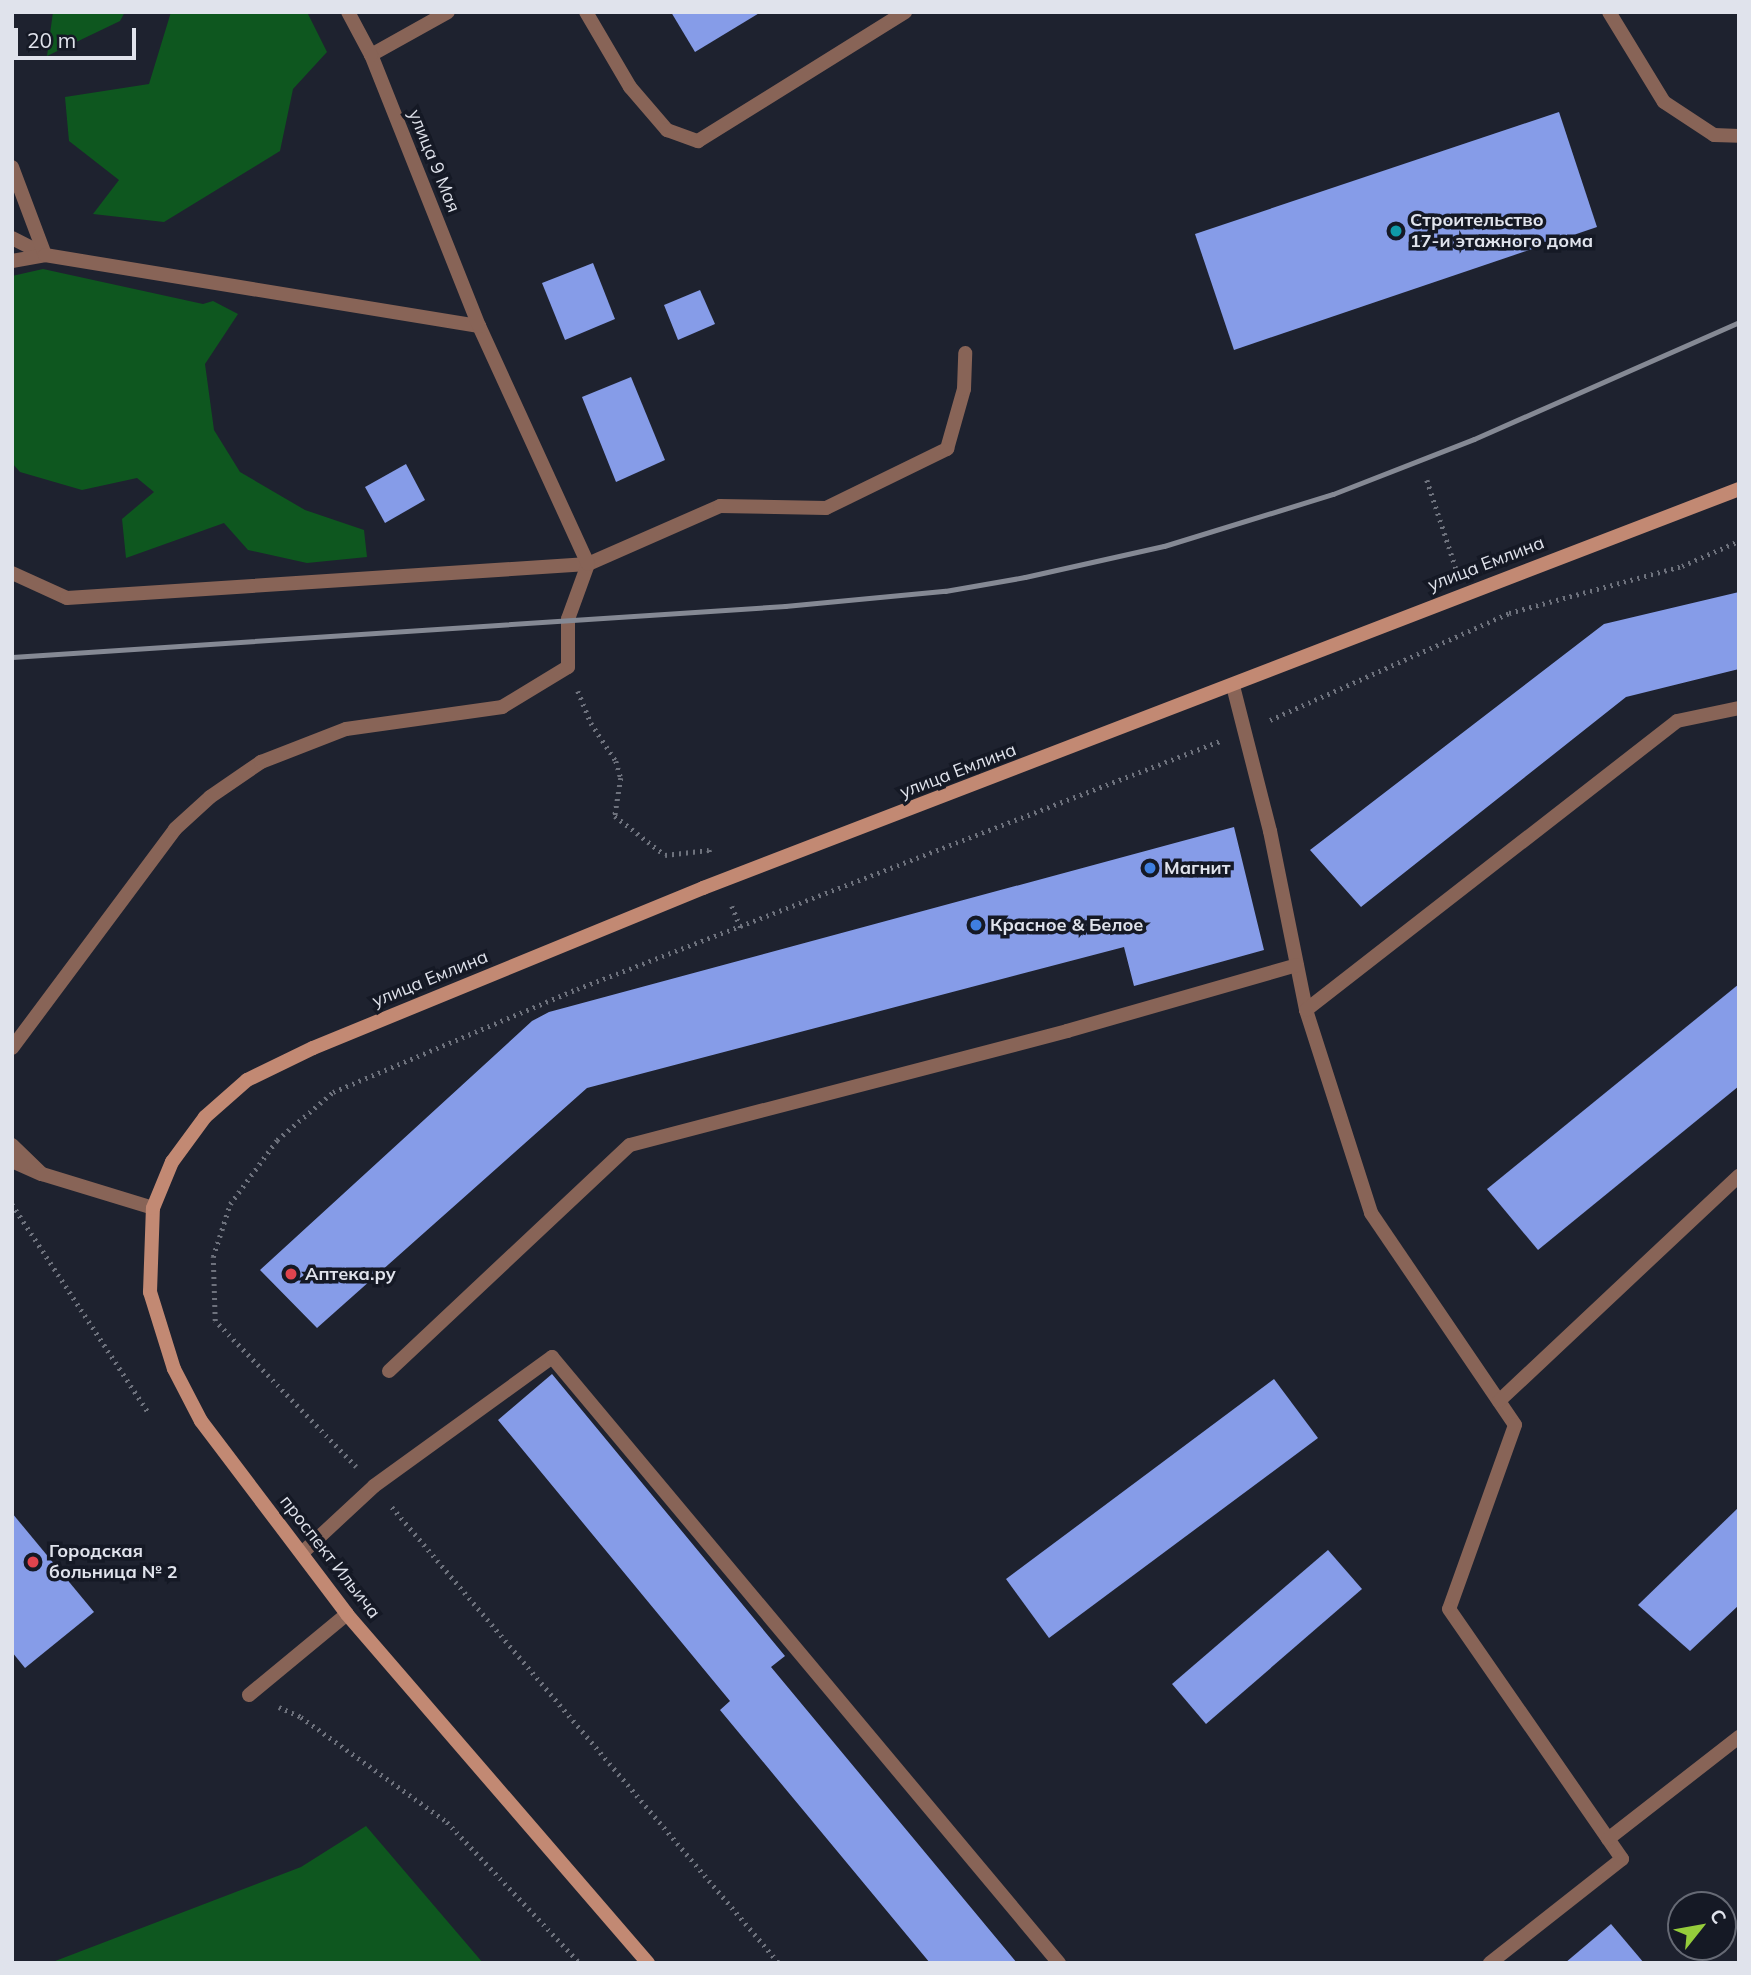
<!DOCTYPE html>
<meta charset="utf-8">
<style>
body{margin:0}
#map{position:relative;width:1751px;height:1975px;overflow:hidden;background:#1e222f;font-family:Mulish,sans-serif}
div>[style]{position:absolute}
.green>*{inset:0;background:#0e571f}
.building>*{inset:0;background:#869ce8}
.path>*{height:4.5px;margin-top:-2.25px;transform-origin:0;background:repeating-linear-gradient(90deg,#6e727d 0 2px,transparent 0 7px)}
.lane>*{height:14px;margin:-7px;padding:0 7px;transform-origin:7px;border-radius:7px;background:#886457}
.street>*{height:14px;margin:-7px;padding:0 7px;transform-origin:7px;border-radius:7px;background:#886457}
.secondary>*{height:14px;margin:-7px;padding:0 7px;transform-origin:7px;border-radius:7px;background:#c28973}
.rail>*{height:5px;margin:-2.5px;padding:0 2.5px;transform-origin:2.5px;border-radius:2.5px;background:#858994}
.dots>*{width:19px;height:19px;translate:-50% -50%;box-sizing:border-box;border:4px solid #151925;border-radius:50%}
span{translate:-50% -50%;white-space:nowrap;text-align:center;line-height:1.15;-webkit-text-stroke:7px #151925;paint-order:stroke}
.street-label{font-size:18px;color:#e0e3ec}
.poi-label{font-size:18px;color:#e0e3ec;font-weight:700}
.left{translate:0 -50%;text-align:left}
.frame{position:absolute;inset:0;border:14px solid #e0e3ec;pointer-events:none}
.north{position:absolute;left:1667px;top:1891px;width:70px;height:70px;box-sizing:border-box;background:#151925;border:2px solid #666a75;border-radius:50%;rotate:59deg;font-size:19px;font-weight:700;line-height:28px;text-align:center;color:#e0e3ec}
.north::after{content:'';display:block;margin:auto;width:24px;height:32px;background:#95cc3b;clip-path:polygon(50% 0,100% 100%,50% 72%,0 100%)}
.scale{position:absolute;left:14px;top:28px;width:122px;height:32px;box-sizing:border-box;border:4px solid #e0e3ec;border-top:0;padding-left:9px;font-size:21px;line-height:24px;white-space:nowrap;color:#e0e3ec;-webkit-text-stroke:5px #151925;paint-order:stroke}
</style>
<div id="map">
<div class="green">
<div style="clip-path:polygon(53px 12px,125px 12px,120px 21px,47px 56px)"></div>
<div style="clip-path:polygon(171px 12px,307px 12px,327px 52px,293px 89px,280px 151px,164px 222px,93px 214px,119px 180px,69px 141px,65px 97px,149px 84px)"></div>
<div style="clip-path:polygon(43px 269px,203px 304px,213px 301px,238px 314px,205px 364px,214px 430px,240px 472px,305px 510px,364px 530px,367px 557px,307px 563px,248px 550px,224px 523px,126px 558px,122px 519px,154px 492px,137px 478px,82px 490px,20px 472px,12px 463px,12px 276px)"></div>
<div style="clip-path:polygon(366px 1826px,483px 1963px,50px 1963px,301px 1867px)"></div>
</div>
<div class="building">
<div style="clip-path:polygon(671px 12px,761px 12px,695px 52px)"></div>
<div style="clip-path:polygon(1559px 112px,1597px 227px,1234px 350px,1195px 234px)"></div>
<div style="clip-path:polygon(593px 263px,615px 319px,565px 340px,542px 283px)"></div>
<div style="clip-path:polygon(700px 290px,715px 324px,678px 340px,664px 305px)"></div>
<div style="clip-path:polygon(631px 377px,665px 460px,616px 482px,582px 397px)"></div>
<div style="clip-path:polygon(406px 464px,425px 500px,385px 523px,365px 487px)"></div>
<div style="clip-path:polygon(1739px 592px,1739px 669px,1626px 697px,1361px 907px,1310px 850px,1604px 624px)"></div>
<div style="clip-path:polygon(1234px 827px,1264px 950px,1134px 986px,1124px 947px,587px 1088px,317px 1328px,260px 1270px,532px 1021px,549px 1012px)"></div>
<div style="clip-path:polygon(1739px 984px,1739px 1086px,1538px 1250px,1487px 1189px)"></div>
<div style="clip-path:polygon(552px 1374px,785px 1656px,771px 1667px,1017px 1963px,930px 1963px,720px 1710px,730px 1701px,498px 1420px)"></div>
<div style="clip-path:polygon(1274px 1379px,1318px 1438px,1049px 1638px,1006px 1579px)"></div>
<div style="clip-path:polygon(1739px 1507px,1739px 1605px,1690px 1651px,1638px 1605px)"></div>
<div style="clip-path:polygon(12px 1513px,94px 1612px,25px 1668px,12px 1652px)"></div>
<div style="clip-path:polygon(1328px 1550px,1362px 1589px,1206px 1724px,1172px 1684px)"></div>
<div style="clip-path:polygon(1611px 1924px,1644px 1963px,1565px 1963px)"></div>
</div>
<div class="path">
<div style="left:1427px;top:480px;width:93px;rotate:71.8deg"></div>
<div style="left:578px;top:691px;width:35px;rotate:68deg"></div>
<div style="left:591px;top:723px;width:45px;rotate:56.7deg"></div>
<div style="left:616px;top:761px;width:18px;rotate:74deg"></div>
<div style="left:621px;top:778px;width:38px;rotate:99deg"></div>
<div style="left:615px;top:816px;width:63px;rotate:38deg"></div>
<div style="left:665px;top:855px;width:44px;rotate:-6.5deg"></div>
<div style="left:709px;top:850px;width:6px;rotate:72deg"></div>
<div style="left:1270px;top:720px;width:262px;rotate:-24.1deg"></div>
<div style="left:1509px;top:613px;width:179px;rotate:-15.2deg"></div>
<div style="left:1682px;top:566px;width:62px;rotate:-23.7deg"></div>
<div style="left:732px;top:906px;width:24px;rotate:68deg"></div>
<div style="left:12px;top:1204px;width:250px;rotate:56.8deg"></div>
<div style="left:356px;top:1467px;width:203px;rotate:-134deg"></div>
<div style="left:215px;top:1321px;width:64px;rotate:-91.8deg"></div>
<div style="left:213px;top:1257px;width:56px;rotate:-72.2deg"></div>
<div style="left:230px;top:1204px;width:79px;rotate:-53.7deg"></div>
<div style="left:277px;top:1140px;width:74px;rotate:-40.6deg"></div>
<div style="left:333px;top:1092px;width:265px;rotate:-22.9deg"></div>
<div style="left:577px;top:989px;width:689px;rotate:-21.09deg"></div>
<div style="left:392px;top:1507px;width:598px;rotate:49.68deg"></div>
<div style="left:279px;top:1707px;width:24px;rotate:24deg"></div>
<div style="left:301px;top:1717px;width:180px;rotate:35.7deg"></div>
<div style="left:447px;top:1822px;width:194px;rotate:46.7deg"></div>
</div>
<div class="lane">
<div style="left:586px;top:12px;width:87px;rotate:59.6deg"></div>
<div style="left:630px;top:87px;width:57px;rotate:49.3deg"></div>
<div style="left:667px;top:130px;width:33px;rotate:20deg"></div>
<div style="left:698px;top:141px;width:244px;rotate:-31.9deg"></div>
<div style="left:1609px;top:12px;width:105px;rotate:58.6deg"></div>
<div style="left:1664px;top:102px;width:60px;rotate:33.4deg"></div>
<div style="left:1714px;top:135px;width:25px;rotate:2deg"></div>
<div style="left:371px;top:55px;width:88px;rotate:-29.2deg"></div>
<div style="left:12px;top:238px;width:37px;rotate:27deg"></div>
<div style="left:12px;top:261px;width:34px;rotate:-10deg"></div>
<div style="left:12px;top:573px;width:60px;rotate:24.4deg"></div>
<div style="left:67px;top:598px;width:522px;rotate:-3.73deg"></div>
<div style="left:588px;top:564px;width:144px;rotate:-23.7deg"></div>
<div style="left:720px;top:506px;width:106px;rotate:1.1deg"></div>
<div style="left:826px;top:508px;width:135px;rotate:-26deg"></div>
<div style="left:947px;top:449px;width:62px;rotate:-74.2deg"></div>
<div style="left:964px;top:389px;width:36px;rotate:-88deg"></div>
<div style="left:1233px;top:686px;width:150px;rotate:75.7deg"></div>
<div style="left:1270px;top:831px;width:183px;rotate:78.6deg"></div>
<div style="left:1306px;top:1010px;width:213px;rotate:72.2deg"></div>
<div style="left:1371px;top:1213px;width:256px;rotate:55.8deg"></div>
<div style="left:1515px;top:1425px;width:195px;rotate:109.7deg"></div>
<div style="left:1449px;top:1609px;width:304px;rotate:55.3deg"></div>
<div style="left:1622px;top:1859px;width:168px;rotate:141.8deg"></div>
<div style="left:1306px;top:1010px;width:470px;rotate:-37.9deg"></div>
<div style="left:1677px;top:721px;width:63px;rotate:-11.8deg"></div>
<div style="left:12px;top:1161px;width:32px;rotate:24deg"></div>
<div style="left:389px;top:1371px;width:330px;rotate:-43.2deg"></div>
<div style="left:630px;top:1145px;width:452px;rotate:-14.6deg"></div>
<div style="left:1067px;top:1031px;width:239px;rotate:-16deg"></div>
<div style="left:1499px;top:1401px;width:329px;rotate:-43.2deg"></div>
<div style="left:302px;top:1553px;width:98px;rotate:-42.9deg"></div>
<div style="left:374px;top:1486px;width:220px;rotate:-35.9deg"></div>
<div style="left:552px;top:1357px;width:790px;rotate:50.08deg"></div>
<div style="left:249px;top:1695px;width:127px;rotate:-39.6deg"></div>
<div style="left:1608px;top:1839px;width:166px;rotate:-37.9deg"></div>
</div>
<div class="street">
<div style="left:12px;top:167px;width:94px;rotate:69.4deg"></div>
<div style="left:45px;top:255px;width:440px;rotate:9.3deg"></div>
<div style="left:12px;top:1048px;width:273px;rotate:-53.3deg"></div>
<div style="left:175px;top:829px;width:47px;rotate:-42.4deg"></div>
<div style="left:210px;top:797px;width:62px;rotate:-34.5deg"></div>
<div style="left:261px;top:762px;width:91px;rotate:-21.2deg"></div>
<div style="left:346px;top:729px;width:158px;rotate:-8deg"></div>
<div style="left:502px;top:707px;width:77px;rotate:-31.2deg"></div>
<div style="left:568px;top:667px;width:48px;rotate:-90deg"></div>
<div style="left:568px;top:619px;width:59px;rotate:-70deg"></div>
<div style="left:588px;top:564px;width:262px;rotate:-114.6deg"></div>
<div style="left:479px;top:326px;width:292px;rotate:-111.7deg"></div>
<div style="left:371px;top:55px;width:49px;rotate:-118.1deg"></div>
<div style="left:12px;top:1145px;width:42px;rotate:44deg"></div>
<div style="left:42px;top:1174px;width:116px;rotate:17deg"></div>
</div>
<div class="secondary">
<div style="left:648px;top:1963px;width:461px;rotate:-130.8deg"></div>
<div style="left:347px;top:1614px;width:242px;rotate:-127.1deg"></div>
<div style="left:201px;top:1421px;width:59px;rotate:-117.4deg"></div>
<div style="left:174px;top:1369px;width:81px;rotate:-107.3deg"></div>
<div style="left:150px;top:1292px;width:84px;rotate:-88deg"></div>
<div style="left:153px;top:1208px;width:50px;rotate:-67.6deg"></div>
<div style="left:172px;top:1162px;width:56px;rotate:-53.7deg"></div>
<div style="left:205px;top:1117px;width:56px;rotate:-41.4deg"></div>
<div style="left:247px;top:1080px;width:73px;rotate:-25.9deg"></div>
<div style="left:313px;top:1048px;width:422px;rotate:-22.3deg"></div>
<div style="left:703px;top:888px;width:1110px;rotate:-21.06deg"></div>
</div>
<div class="rail">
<div style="left:12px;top:657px;width:775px;rotate:-3.77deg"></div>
<div style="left:785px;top:606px;width:161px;rotate:-5.4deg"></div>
<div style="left:945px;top:591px;width:81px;rotate:-9.9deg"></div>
<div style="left:1025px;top:577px;width:142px;rotate:-12.6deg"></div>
<div style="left:1164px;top:546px;width:177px;rotate:-17.1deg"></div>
<div style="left:1333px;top:494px;width:151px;rotate:-21.3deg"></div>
<div style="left:1474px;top:439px;width:290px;rotate:-23.8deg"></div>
</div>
<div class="dots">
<div style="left:1396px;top:231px;background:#0f9aa8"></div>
<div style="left:1150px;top:868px;background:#3f7fe0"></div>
<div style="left:976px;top:925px;background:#3f7fe0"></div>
<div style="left:291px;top:1274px;background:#e0444e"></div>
<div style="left:33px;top:1562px;background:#e0444e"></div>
</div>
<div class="street-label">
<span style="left:434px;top:161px;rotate:68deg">улица 9 Мая</span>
<span style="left:1486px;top:564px;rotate:-21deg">улица Емлина</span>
<span style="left:958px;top:771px;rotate:-21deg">улица Емлина</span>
<span style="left:430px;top:979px;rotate:-22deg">улица Емлина</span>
<span style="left:330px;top:1557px;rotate:52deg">проспект Ильича</span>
</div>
<div class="poi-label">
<span class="left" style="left:1410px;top:231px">Строительство<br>17-и этажного дома</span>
<span class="left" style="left:1164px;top:868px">Магнит</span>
<span class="left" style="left:990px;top:925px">Красное &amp; Белое</span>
<span class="left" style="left:305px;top:1274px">Аптека.ру</span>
<span class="left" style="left:49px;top:1562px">Городская<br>больница № 2</span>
</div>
<div class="frame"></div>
<div class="north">С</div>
<div class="scale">20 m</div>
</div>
